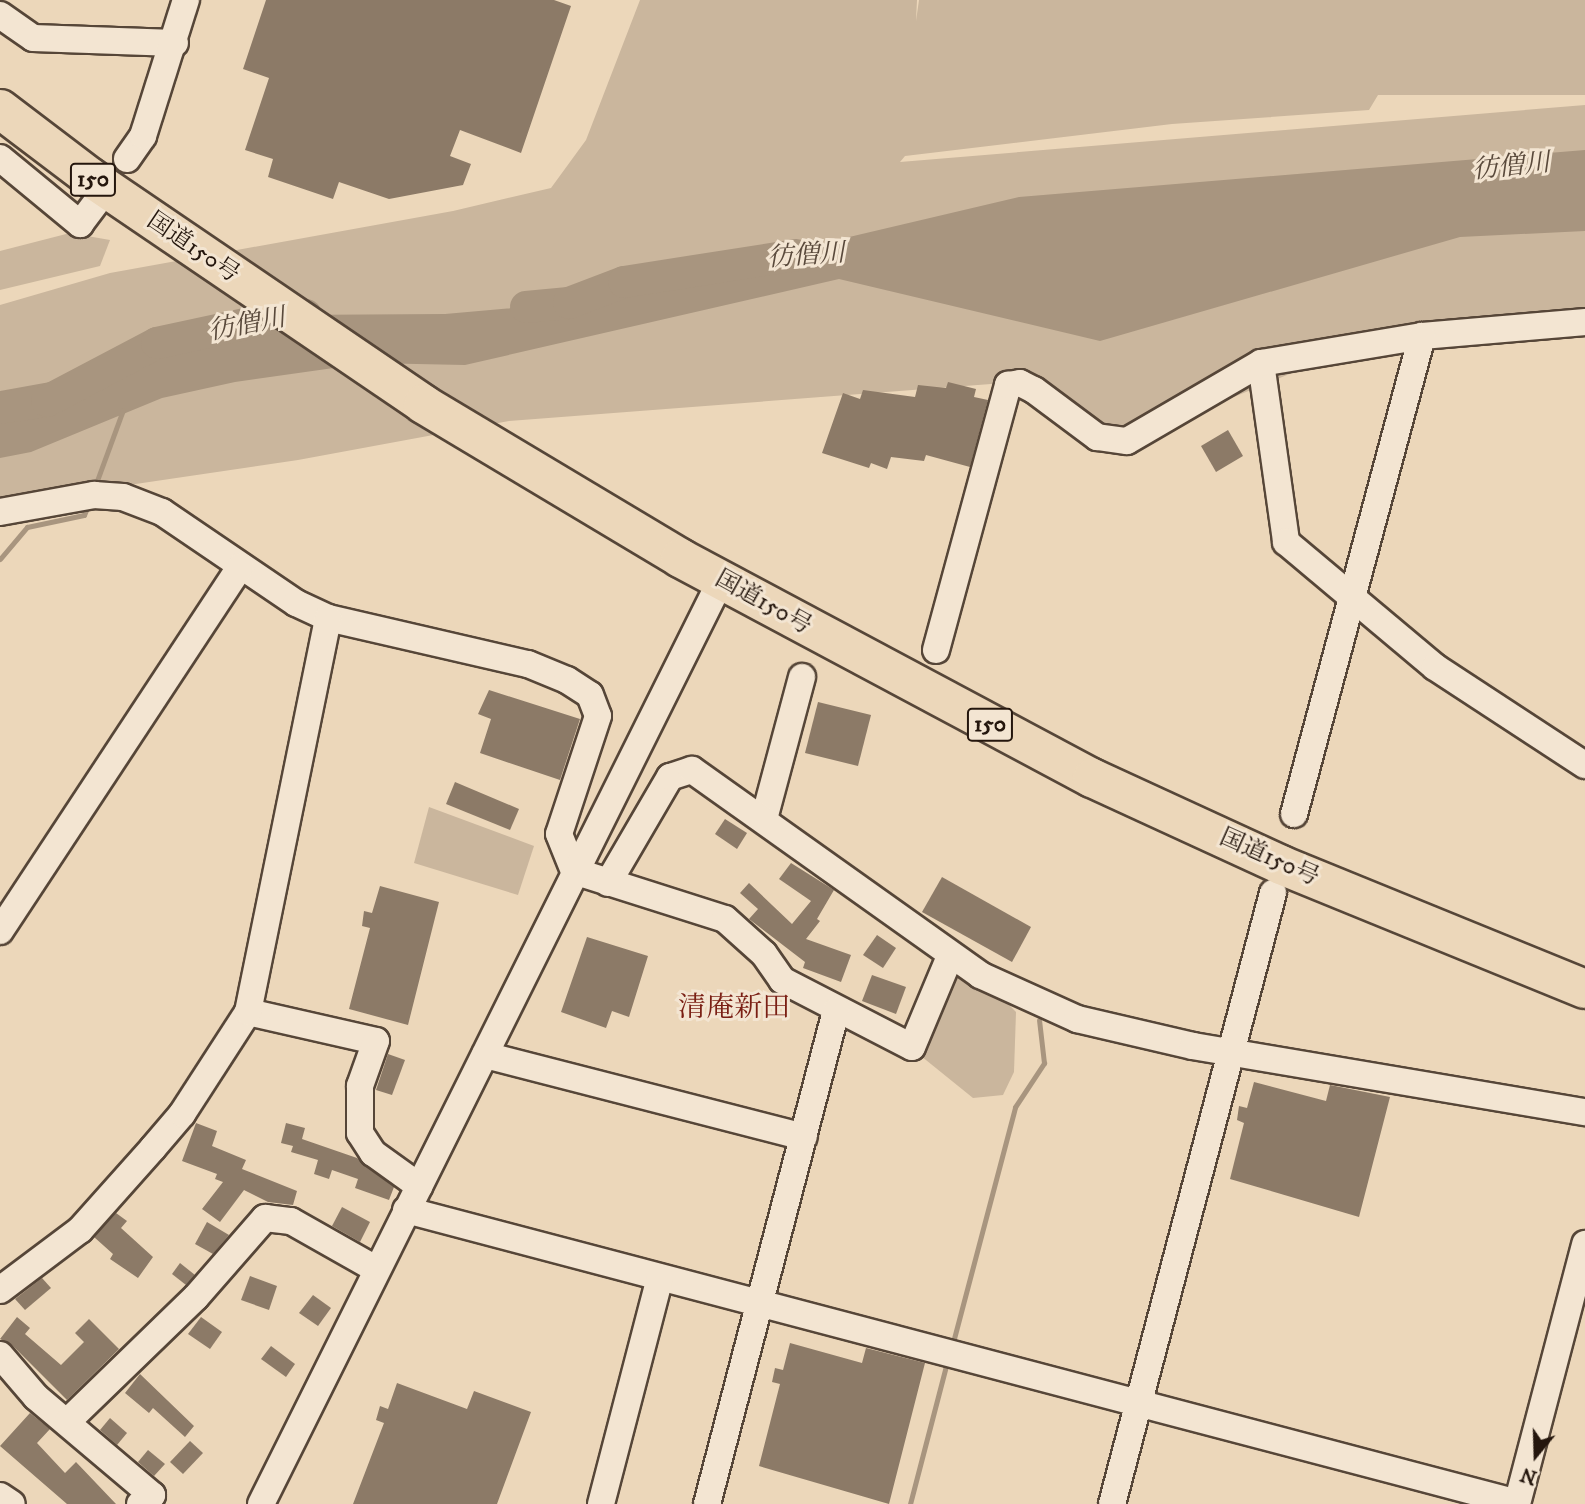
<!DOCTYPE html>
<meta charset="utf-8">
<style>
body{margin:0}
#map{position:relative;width:1585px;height:1504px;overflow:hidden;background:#ecd7ba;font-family:"IM FELL DW Pica","Noto Serif JP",serif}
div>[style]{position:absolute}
.green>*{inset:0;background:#cab69d}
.water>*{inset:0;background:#a8957f}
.stream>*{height:5px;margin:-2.5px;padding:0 2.5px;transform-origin:2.5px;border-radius:2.5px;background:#a8957f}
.river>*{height:32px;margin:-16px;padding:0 16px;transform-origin:16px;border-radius:16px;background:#a8957f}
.building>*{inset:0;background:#8c7a67}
.roads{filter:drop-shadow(2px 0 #564638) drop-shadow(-2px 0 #564638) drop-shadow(0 2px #564638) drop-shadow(0 -2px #564638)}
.minor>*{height:26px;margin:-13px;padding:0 13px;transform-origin:13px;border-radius:13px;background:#f3e5d2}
.highway>*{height:38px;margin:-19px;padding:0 19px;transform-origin:19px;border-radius:19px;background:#ecd7ba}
span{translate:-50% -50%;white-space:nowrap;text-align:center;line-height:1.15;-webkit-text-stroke:6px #f3e5d2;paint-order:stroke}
.shield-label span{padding:2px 5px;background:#f3e5d2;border:2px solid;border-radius:5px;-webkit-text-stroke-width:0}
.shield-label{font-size:23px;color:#24160d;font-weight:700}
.street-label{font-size:24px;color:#24160d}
.water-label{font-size:26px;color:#59493b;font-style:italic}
.quarter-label{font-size:28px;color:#7a1f14}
.north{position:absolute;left:1501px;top:1420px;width:70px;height:70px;-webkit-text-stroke:5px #f3e5d2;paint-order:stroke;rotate:199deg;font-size:19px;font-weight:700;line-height:28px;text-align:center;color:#24160d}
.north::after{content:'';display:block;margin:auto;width:24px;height:32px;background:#24160d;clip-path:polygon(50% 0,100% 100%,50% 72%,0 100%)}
</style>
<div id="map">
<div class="green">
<div style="clip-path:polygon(640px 0,917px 0,916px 21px,919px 0,1585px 0,1585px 95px,1378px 95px,1369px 110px,1172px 124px,905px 156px,900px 162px,1585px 105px,1585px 328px,1355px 347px,1127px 441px,1004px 383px,509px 421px,298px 460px,0 504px,0 305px,110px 273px,453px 211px,551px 188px,586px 140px)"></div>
<div style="clip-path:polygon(70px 233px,110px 240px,100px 266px,0 290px,0 251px)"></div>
<div style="clip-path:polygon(429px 807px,534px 846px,518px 895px,414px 863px)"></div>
<div style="clip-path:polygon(950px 956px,980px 975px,1016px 1012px,1014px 1072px,1003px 1095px,973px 1098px,921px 1056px)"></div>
</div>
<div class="water">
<div style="clip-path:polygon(1585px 150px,1585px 231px,1460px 237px,1100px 341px,839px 279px,465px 365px,369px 363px,235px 382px,162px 398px,31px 452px,0 458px,0 391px,100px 373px,286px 315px,445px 314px,569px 303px,1019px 197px)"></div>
</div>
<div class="stream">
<div style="left:137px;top:367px;width:18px;rotate:-71deg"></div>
<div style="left:95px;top:486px;width:81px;rotate:-69.8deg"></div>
<div style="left:0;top:559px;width:42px;rotate:-49.8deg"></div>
<div style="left:27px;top:527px;width:58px;rotate:-11.9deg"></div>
<div style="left:84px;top:515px;width:11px;rotate:-68deg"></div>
<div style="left:952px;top:1346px;width:247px;rotate:-75.2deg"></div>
<div style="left:1015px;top:1107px;width:53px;rotate:-56.6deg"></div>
<div style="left:1044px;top:1063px;width:43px;rotate:-96.6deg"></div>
<div style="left:910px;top:1504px;width:147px;rotate:-75.4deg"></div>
</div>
<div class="river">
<div style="left:526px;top:307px;width:43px;rotate:-5.3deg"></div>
<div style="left:569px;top:303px;width:59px;rotate:-20.9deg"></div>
<div style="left:624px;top:282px;width:174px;rotate:-8.9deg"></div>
<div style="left:0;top:408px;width:48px;rotate:-8.5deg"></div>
<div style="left:47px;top:401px;width:124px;rotate:-27.8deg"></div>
<div style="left:157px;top:343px;width:132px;rotate:-12.2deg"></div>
<div style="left:286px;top:315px;width:20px"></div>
</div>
<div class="building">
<div style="clip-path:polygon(266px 0,554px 0,571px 6px,521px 153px,460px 130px,450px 156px,471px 164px,463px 185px,389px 199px,339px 182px,333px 199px,268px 177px,273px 159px,245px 150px,269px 78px,243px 69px)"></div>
<div style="clip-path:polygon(948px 382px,976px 389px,974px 397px,988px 400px,970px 467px,926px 455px,924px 461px,891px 457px,887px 469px,871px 463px,869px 468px,822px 453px,843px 393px,860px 399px,863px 390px,915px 397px,918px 385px,946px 388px)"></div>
<div style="clip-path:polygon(1228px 430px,1243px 456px,1216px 472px,1201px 446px)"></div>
<div style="clip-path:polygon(489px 690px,580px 719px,560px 780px,480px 753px,491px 719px,478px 714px)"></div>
<div style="clip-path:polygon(818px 702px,871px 715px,858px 766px,805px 753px)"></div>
<div style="clip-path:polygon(455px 782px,519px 809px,510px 830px,446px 804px)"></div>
<div style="clip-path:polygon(725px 819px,747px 833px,737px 849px,715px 834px)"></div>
<div style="clip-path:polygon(791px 863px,834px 890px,817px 919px,820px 921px,806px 939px,851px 955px,841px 982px,803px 968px,805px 962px,749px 919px,758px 909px,740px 893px,749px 883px,792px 924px,811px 901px,779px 879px)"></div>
<div style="clip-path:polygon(942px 877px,1031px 927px,1012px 962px,922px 912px)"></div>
<div style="clip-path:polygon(380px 886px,439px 902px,408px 1025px,349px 1009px,370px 928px,362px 926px,364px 911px,372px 913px)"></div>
<div style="clip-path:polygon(877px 935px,896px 948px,883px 968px,863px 955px)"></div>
<div style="clip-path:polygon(587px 937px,648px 956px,629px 1017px,612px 1011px,606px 1028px,561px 1012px)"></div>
<div style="clip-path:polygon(872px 975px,906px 987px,896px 1014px,862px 1001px)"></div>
<div style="clip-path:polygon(388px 1054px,405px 1060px,392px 1095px,376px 1090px)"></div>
<div style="clip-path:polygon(1254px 1082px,1326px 1101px,1330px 1085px,1390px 1097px,1359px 1217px,1230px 1179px,1244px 1123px,1237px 1120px,1239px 1106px,1247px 1108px)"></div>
<div style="clip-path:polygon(196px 1123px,217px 1131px,212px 1146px,246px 1160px,242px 1169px,297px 1191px,293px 1205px,268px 1202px,244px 1190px,220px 1222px,202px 1209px,223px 1182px,215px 1179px,217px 1174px,182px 1161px)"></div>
<div style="clip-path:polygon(286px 1123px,305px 1128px,302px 1139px,357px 1158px,394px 1187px,389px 1200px,355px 1188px,358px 1179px,332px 1170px,329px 1179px,314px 1174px,318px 1160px,291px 1152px,293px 1146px,281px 1143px)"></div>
<div style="clip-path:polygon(342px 1207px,370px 1222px,360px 1242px,332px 1226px)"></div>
<div style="clip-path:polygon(116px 1213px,127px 1221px,121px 1228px,153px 1257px,138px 1278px,110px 1259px,113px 1254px,94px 1237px)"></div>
<div style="clip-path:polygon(207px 1222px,229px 1235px,213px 1254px,195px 1244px)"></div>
<div style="clip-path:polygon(180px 1263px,195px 1275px,186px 1285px,172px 1274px)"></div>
<div style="clip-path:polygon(250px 1276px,277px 1286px,269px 1310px,241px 1300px)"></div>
<div style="clip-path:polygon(42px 1278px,51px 1288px,25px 1310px,15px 1299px)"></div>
<div style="clip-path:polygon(313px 1295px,331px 1308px,318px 1326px,299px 1313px)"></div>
<div style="clip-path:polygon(17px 1317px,30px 1328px,25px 1334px,61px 1365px,84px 1342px,75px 1333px,89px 1319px,119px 1349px,67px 1400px,12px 1345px,0 1339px)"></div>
<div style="clip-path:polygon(201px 1317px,222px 1332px,210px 1349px,188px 1334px)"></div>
<div style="clip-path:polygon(790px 1343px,862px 1363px,866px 1348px,925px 1363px,889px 1504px,759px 1466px,780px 1384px,772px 1382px,775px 1368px,783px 1370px)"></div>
<div style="clip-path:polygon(271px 1346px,295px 1364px,286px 1377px,261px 1359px)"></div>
<div style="clip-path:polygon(140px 1374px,194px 1426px,185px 1437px,153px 1408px,149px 1413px,125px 1393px)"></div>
<div style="clip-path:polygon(397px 1383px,467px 1409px,474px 1391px,531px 1412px,497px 1504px,353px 1504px,384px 1423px,376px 1420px,380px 1406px,388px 1409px)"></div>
<div style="clip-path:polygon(30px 1413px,50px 1429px,37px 1443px,65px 1473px,76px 1462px,116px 1504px,67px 1504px,0 1446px)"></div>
<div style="clip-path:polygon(110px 1418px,127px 1433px,117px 1445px,100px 1430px)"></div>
<div style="clip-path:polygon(190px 1441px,203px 1453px,183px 1474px,170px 1462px)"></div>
<div style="clip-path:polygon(148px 1450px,165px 1464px,154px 1476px,138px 1462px)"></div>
</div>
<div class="roads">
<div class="minor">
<div style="left:0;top:15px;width:40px;rotate:34.9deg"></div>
<div style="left:33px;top:38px;width:142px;rotate:2deg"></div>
<div style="left:0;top:158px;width:104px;rotate:39.5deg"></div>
<div style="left:80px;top:224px;width:25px;rotate:-53deg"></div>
<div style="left:127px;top:159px;width:28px;rotate:-55deg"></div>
<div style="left:143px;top:136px;width:143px;rotate:-72.5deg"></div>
<div style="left:1261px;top:363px;width:181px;rotate:82deg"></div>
<div style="left:1286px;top:542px;width:194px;rotate:40deg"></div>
<div style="left:1435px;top:667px;width:179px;rotate:33.2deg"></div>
<div style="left:0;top:512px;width:96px;rotate:-10.3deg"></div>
<div style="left:94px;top:495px;width:29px;rotate:4deg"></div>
<div style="left:123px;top:497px;width:42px;rotate:21deg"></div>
<div style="left:162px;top:512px;width:162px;rotate:34.2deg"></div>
<div style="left:296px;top:603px;width:35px;rotate:25deg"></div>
<div style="left:328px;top:618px;width:205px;rotate:13deg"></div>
<div style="left:528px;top:664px;width:42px;rotate:22.3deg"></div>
<div style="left:567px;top:680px;width:27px;rotate:33deg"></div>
<div style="left:590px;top:695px;width:22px;rotate:69deg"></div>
<div style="left:598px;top:716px;width:124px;rotate:108.3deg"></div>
<div style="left:559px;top:834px;width:40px;rotate:68deg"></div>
<div style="left:574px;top:871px;width:158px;rotate:17.6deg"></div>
<div style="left:725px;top:919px;width:52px;rotate:41.9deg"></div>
<div style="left:764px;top:954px;width:32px;rotate:55deg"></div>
<div style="left:782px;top:980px;width:146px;rotate:27.3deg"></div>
<div style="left:912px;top:1047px;width:99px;rotate:-67.3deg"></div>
<div style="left:936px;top:650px;width:275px;rotate:-74.8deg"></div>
<div style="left:1008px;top:385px;width:12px;rotate:-9deg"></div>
<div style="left:1020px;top:383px;width:16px;rotate:27deg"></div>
<div style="left:1034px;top:390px;width:79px;rotate:36.7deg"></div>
<div style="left:1097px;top:437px;width:30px;rotate:8deg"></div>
<div style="left:1127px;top:441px;width:155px;rotate:-30.2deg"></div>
<div style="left:1261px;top:363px;width:163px;rotate:-9.5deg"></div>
<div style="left:1422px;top:336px;width:164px;rotate:-4.9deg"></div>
<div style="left:1294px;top:814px;width:495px;rotate:-75deg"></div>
<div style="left:764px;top:819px;width:147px;rotate:-75deg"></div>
<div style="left:608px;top:883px;width:123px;rotate:-59.7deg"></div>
<div style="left:670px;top:777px;width:23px;rotate:-18deg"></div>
<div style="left:692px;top:770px;width:354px;rotate:35.4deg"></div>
<div style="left:980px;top:975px;width:107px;rotate:24.4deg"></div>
<div style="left:1077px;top:1019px;width:119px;rotate:13.1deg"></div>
<div style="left:1193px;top:1046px;width:398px;rotate:9.6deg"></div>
<div style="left:0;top:931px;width:437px;rotate:-56.6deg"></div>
<div style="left:248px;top:1012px;width:131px;rotate:12.8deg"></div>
<div style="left:376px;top:1041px;width:48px;rotate:109.6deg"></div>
<div style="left:360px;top:1086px;width:47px;rotate:90deg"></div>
<div style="left:360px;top:1133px;width:24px;rotate:57deg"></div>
<div style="left:373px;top:1153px;width:57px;rotate:35.7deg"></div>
<div style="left:485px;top:1055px;width:329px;rotate:14.4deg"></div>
<div style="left:406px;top:1210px;width:1149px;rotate:14.77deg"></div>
<div style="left:0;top:1290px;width:100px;rotate:-36.9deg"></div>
<div style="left:80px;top:1230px;width:110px;rotate:-48.3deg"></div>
<div style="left:153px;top:1148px;width:45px;rotate:-49.5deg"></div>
<div style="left:182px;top:1114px;width:121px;rotate:-57.1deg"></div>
<div style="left:248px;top:1012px;width:402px;rotate:-78.5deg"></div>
<div style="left:0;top:1355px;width:55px;rotate:49.4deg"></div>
<div style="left:36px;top:1397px;width:152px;rotate:40.2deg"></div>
<div style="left:152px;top:1495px;width:15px;rotate:143deg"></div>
<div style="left:68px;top:1421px;width:178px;rotate:-44.1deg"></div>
<div style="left:196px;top:1297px;width:105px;rotate:-48.9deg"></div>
<div style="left:265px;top:1218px;width:26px;rotate:7deg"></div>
<div style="left:291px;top:1221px;width:98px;rotate:29.5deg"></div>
<div style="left:0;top:1496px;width:14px;rotate:34deg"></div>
<div style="left:261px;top:1504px;width:1032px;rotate:-63.53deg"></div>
<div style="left:601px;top:1504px;width:234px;rotate:-75.4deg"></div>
<div style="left:707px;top:1504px;width:510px;rotate:-75.34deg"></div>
<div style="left:1112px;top:1504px;width:632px;rotate:-75.24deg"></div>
<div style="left:1517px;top:1504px;width:269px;rotate:-75.3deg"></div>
</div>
<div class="highway">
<div style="left:0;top:109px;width:114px;rotate:37.2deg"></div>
<div style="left:91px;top:178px;width:402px;rotate:34.2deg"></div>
<div style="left:423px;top:404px;width:300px;rotate:30.9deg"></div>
<div style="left:680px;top:558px;width:467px;rotate:28.1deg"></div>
<div style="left:1092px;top:778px;width:208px;rotate:24.7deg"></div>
<div style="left:1281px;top:865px;width:328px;rotate:22.2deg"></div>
</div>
</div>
<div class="shield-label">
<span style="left:93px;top:180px">150</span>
<span style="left:990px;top:725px">150</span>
</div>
<div class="street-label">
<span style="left:193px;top:248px;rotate:34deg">国道150号</span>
<span style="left:763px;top:603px;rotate:29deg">国道150号</span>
<span style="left:1269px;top:858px;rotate:24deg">国道150号</span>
</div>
<div class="water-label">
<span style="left:1511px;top:167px;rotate:-6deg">彷僧川</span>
<span style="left:806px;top:256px;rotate:-4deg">彷僧川</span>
<span style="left:247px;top:325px;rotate:-11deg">彷僧川</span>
</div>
<div class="quarter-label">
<span style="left:734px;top:1008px">清庵新田</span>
</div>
<div class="north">N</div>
</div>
